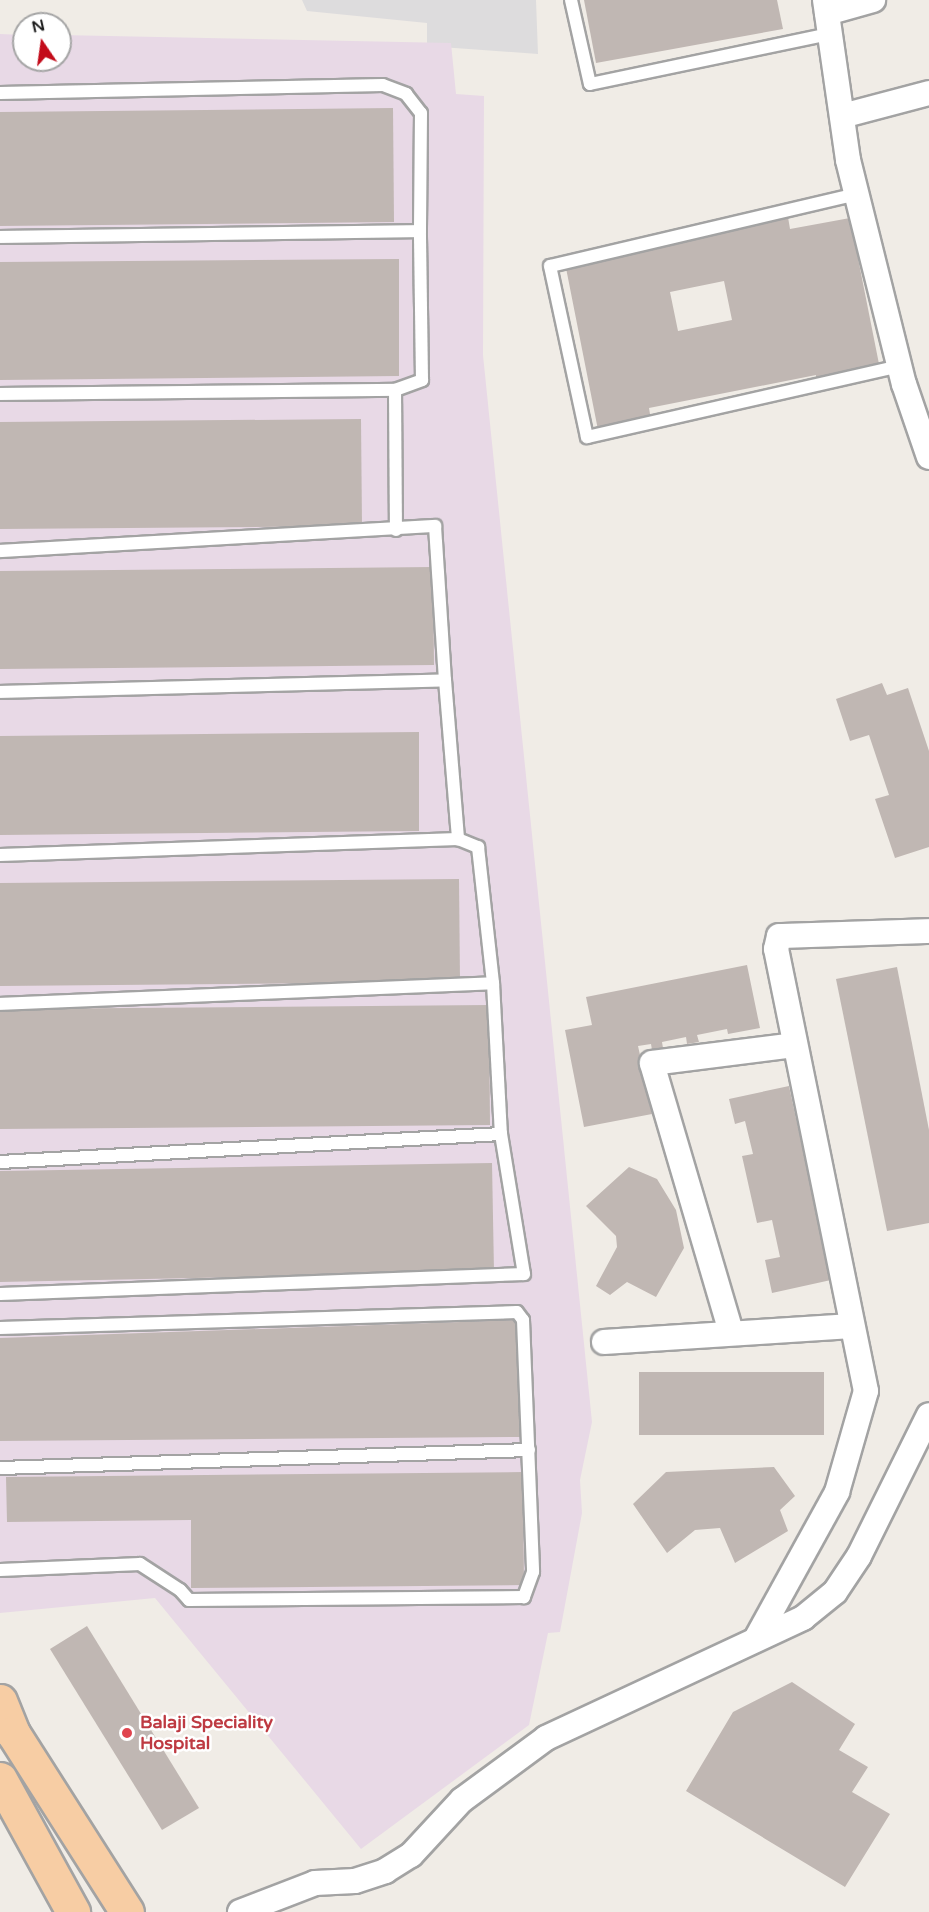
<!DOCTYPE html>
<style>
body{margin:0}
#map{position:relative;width:929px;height:1912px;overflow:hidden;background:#f0ece6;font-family:"Varela Round",sans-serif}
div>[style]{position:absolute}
.residential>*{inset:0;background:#dddcdd}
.industrial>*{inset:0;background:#e8d9e6}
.building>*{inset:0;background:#c0b7b3}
.roads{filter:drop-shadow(2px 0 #a3a3a3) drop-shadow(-2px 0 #a3a3a3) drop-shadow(0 2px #a3a3a3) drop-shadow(0 -2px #a3a3a3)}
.lane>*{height:12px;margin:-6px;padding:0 6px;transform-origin:6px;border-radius:6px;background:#fff}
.street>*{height:24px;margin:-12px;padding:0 12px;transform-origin:12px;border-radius:12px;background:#fff}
.primary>*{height:33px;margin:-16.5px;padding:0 16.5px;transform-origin:16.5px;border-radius:16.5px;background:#f7cda4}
.dots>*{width:16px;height:16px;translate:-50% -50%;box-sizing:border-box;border:3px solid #fff;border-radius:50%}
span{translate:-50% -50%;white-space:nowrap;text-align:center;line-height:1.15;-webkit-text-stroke:5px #fff;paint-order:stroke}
.health-label{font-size:18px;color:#be3a42;font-weight:700}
.left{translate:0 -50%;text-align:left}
.north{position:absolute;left:12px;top:12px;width:60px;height:60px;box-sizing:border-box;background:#fff;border:2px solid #a5a5a5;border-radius:50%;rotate:347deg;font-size:16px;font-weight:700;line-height:24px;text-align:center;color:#1f1f1f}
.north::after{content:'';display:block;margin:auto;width:21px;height:27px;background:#c30b1a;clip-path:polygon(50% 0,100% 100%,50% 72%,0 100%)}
</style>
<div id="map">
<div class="residential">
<div style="clip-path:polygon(302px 0,536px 0,538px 54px,427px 46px,427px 23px,307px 11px)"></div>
</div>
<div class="industrial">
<div style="clip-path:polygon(0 34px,24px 35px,24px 60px,60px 60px,60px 35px,451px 43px,456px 94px,484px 96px,483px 355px,592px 1422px,580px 1480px,582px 1513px,560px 1632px,548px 1633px,529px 1725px,361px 1849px,155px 1598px,0 1613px)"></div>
</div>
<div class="building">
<div style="clip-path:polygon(584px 0,777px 0,783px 29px,596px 63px)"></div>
<div style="clip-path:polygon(393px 108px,394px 222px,0 226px,0 112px)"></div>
<div style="clip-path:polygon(evenodd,788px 217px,790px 229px,850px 218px,880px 369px,816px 381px,816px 375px,649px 408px,651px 420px,598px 430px,566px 268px,788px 217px,724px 281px,732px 320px,678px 331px,670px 292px,724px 281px)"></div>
<div style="clip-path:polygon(399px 259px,399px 376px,0 380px,0 262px)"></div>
<div style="clip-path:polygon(361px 419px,362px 526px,0 529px,0 422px)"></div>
<div style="clip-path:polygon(433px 567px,434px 665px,0 669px,0 571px)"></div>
<div style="clip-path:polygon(882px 683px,887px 695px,908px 688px,929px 751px,929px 847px,895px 858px,875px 799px,889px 795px,869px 735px,850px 741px,836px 699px)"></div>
<div style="clip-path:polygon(419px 732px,419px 831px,0 835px,0 736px)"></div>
<div style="clip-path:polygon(459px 879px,460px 982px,0 986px,0 883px)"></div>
<div style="clip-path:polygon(747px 965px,760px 1028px,728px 1034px,727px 1029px,697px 1035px,699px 1042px,687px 1044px,686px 1037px,662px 1042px,663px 1048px,652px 1050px,651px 1044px,638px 1046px,642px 1064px,639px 1064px,652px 1114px,584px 1127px,565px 1030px,592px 1025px,586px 997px)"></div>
<div style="clip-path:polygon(897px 967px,929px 1130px,929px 1223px,887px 1231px,836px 979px)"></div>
<div style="clip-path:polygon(489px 1005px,490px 1125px,0 1129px,0 1009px)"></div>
<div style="clip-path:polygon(789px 1086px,831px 1280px,772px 1293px,765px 1260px,780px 1257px,772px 1220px,757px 1223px,742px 1156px,753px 1154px,745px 1121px,735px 1124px,729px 1099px)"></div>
<div style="clip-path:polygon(492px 1163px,494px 1272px,0 1282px,0 1171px)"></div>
<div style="clip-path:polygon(629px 1167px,657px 1179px,676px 1210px,684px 1248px,656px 1297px,627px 1282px,610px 1295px,596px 1286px,617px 1247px,616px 1236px,586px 1206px)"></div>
<div style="clip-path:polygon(518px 1320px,520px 1437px,0 1441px,0 1338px)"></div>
<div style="clip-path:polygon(639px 1372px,824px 1372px,824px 1435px,639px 1435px)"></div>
<div style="clip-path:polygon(774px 1467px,795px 1496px,780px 1510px,788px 1531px,735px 1563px,720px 1528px,695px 1530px,667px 1553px,633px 1504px,666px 1472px)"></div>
<div style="clip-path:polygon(523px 1472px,524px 1585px,191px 1588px,191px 1520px,7px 1522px,6px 1477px)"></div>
<div style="clip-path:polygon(87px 1626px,199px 1808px,162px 1830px,50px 1649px)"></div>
<div style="clip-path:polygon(792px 1682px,855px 1724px,839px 1750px,868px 1767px,852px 1792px,890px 1814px,845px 1887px,686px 1791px,733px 1712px)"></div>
</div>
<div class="roads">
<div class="lane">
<div style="left:571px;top:0;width:86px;rotate:77.3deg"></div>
<div style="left:590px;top:84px;width:245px;rotate:-11.8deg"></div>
<div style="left:0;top:93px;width:383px;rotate:-1.2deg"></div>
<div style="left:383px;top:85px;width:25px;rotate:21deg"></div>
<div style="left:406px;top:94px;width:24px;rotate:52deg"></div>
<div style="left:421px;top:113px;width:118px;rotate:90.5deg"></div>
<div style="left:420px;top:231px;width:420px;rotate:179.2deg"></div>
<div style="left:857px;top:194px;width:315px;rotate:166.8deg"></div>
<div style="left:550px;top:266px;width:175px;rotate:77.8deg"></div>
<div style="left:587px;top:437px;width:320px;rotate:-12.8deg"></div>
<div style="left:395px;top:390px;width:29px;rotate:-20deg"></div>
<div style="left:422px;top:380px;width:149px;rotate:-90.8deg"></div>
<div style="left:0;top:394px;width:395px;rotate:-0.6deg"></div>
<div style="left:395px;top:390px;width:140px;rotate:89.6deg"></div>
<div style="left:0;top:551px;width:436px;rotate:-3.3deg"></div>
<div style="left:435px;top:526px;width:154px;rotate:86.3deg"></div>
<div style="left:0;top:692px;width:445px;rotate:-1.5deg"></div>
<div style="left:445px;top:680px;width:160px;rotate:85.3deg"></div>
<div style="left:0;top:855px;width:458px;rotate:-2deg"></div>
<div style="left:458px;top:839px;width:22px;rotate:22deg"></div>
<div style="left:478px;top:847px;width:137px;rotate:83.7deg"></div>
<div style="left:0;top:1004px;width:493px;rotate:-2.4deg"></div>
<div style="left:493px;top:983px;width:151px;rotate:87deg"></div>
<div style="left:0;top:1162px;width:502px;rotate:-3.2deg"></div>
<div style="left:501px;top:1134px;width:142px;rotate:80.7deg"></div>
<div style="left:524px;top:1274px;width:524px;rotate:177.81deg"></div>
<div style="left:0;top:1328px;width:517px;rotate:-1.77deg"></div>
<div style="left:517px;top:1312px;width:10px;rotate:53deg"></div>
<div style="left:523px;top:1320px;width:252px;rotate:87.7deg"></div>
<div style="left:533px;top:1572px;width:27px;rotate:110deg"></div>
<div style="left:524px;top:1597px;width:335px;rotate:179.5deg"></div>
<div style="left:189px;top:1600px;width:13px;rotate:-132deg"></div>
<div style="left:180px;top:1590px;width:48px;rotate:-147deg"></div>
<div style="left:140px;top:1564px;width:140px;rotate:177.5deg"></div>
<div style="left:0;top:1468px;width:529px;rotate:-1.95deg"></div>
</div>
<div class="street">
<div style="left:825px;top:0;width:162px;rotate:81.8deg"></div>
<div style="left:848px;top:160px;width:231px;rotate:76deg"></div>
<div style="left:904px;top:384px;width:77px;rotate:71.1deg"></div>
<div style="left:827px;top:13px;width:48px;rotate:-15.8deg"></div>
<div style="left:842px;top:116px;width:90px;rotate:-14.8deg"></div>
<div style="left:731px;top:1332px;width:280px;rotate:-106.4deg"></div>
<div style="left:652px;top:1063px;width:143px;rotate:-7.2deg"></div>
<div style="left:604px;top:1342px;width:248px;rotate:-3.7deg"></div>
<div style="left:756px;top:1639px;width:168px;rotate:-61.1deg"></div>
<div style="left:837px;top:1492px;width:105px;rotate:-74deg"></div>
<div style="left:866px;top:1391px;width:451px;rotate:-101.5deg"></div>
<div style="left:776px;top:949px;width:13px;rotate:-77deg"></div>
<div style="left:779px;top:936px;width:150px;rotate:-1.9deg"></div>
<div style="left:240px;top:1912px;width:80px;rotate:-21.1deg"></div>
<div style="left:315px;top:1883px;width:40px;rotate:-2.9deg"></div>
<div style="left:355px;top:1881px;width:32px;rotate:-18deg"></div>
<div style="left:385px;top:1871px;width:31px;rotate:-32deg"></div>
<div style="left:411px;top:1855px;width:75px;rotate:-47.2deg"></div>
<div style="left:462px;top:1800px;width:104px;rotate:-36.4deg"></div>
<div style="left:546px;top:1738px;width:284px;rotate:-25deg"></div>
<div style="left:803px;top:1618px;width:41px;rotate:-39.1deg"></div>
<div style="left:835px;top:1592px;width:43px;rotate:-56.3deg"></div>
<div style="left:859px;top:1556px;width:157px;rotate:-63.6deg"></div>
</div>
<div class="primary">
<div style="left:0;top:1701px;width:35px;rotate:68deg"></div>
<div style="left:13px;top:1733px;width:212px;rotate:57.5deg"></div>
<div style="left:0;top:1779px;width:152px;rotate:61.2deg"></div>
</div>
</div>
<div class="dots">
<div style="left:127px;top:1733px;background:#e0444e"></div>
</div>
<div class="health-label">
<span class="left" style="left:140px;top:1733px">Balaji Speciality<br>Hospital</span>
</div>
<div class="north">N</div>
</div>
